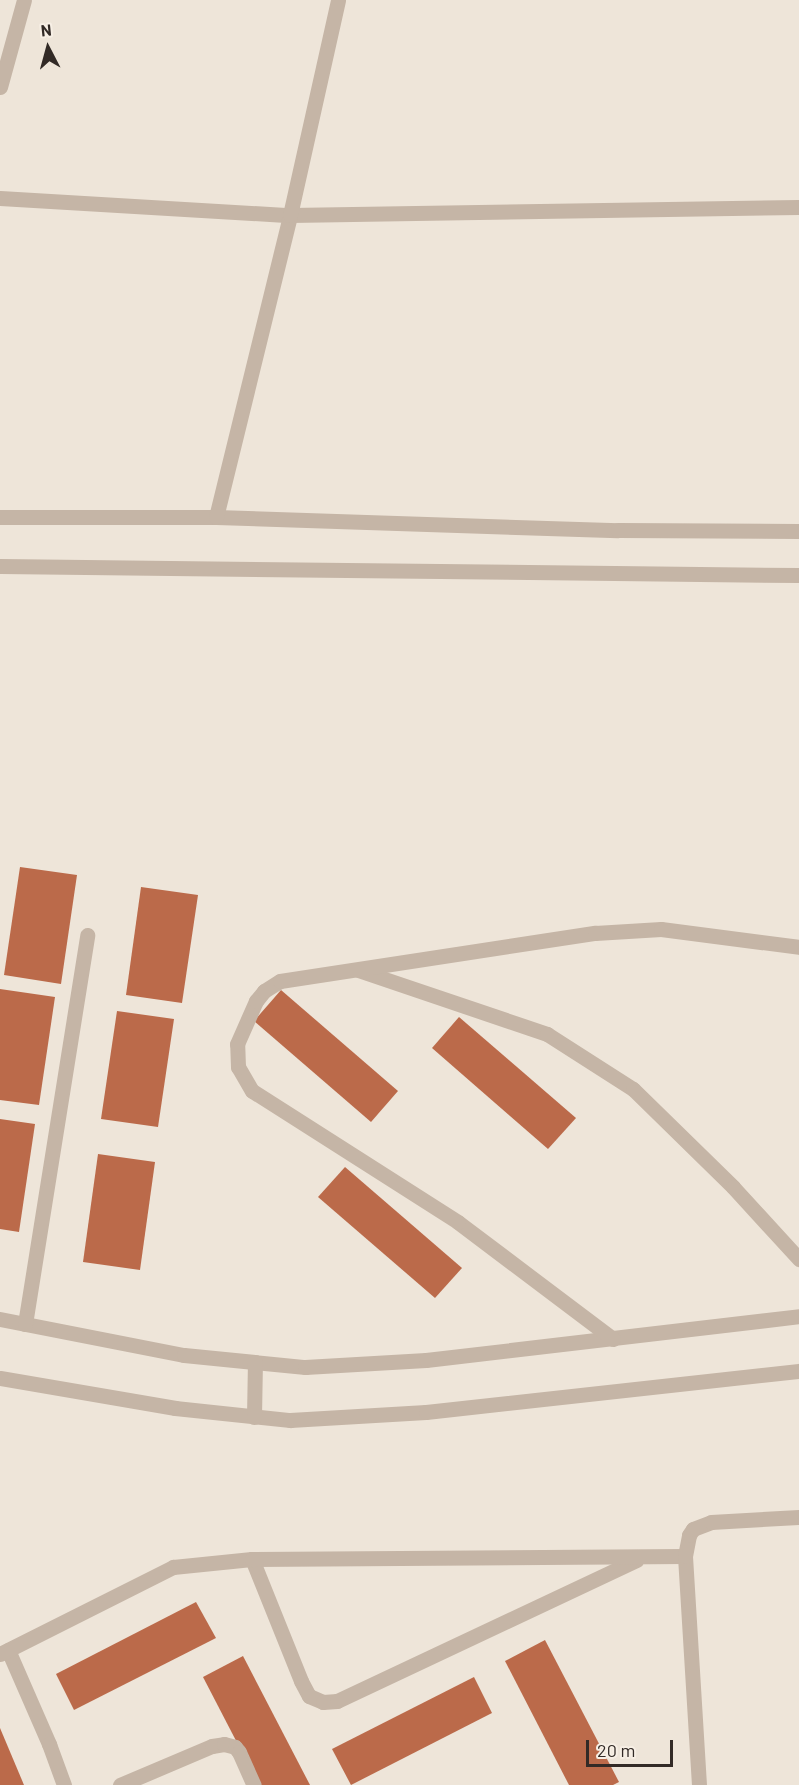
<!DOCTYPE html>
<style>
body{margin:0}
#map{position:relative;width:799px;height:1785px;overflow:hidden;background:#eee5d9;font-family:Barlow,sans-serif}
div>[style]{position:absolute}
.building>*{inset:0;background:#bb6a4a}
.street>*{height:15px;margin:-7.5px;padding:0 7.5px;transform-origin:7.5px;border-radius:7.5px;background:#c5b5a6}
span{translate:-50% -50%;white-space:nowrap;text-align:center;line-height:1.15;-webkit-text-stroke:6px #f7efe5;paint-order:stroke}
.north{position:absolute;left:18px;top:18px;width:60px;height:60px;-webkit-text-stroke:4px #f7efe5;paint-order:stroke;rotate:354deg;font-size:16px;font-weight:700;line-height:24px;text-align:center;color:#322a26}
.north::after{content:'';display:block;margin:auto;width:21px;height:27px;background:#322a26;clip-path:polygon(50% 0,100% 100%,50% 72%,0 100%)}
.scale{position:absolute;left:586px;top:1740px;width:87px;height:27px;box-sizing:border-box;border:3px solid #322a26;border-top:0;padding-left:8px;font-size:18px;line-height:21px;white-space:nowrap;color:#322a26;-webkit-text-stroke:4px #f7efe5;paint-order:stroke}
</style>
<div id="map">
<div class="building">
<div style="clip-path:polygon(20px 867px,77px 875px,61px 984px,4px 975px)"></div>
<div style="clip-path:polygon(141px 887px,198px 895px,182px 1003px,126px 995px)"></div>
<div style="clip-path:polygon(0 989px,55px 997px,39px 1105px,0 1100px)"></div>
<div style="clip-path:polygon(281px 990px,398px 1091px,371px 1122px,254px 1021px)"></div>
<div style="clip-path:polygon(117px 1011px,174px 1019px,158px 1127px,101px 1119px)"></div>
<div style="clip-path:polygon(459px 1017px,576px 1118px,548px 1149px,432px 1048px)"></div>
<div style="clip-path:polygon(0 1119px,35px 1124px,19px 1232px,0 1229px)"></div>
<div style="clip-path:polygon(98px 1154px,155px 1162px,140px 1270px,83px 1262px)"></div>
<div style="clip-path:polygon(345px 1167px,462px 1268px,435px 1298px,318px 1197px)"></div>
<div style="clip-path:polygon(196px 1602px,216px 1638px,74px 1710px,56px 1674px)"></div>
<div style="clip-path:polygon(545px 1640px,619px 1782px,613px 1785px,569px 1785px,505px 1661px)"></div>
<div style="clip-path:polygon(243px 1656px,310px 1785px,259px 1785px,203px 1677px)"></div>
<div style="clip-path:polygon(474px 1677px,492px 1713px,351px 1785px,332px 1749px)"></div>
<div style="clip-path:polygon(0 1728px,24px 1785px,0 1785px)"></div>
</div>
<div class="street">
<div style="left:0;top:87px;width:90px;rotate:-74.6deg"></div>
<div style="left:0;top:198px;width:290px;rotate:3.4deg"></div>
<div style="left:290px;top:215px;width:509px;rotate:-0.9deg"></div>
<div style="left:0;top:517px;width:216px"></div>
<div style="left:216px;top:517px;width:402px;rotate:1.9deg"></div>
<div style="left:618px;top:530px;width:181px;rotate:0.3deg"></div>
<div style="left:216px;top:517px;width:311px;rotate:-76.2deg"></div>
<div style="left:290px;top:215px;width:220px;rotate:-77.4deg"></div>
<div style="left:0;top:566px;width:799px;rotate:0.65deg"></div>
<div style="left:358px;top:970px;width:200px;rotate:18.7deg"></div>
<div style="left:547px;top:1034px;width:102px;rotate:32.6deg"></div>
<div style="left:633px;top:1089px;width:140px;rotate:44.4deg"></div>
<div style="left:733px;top:1187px;width:98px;rotate:47.5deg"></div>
<div style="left:0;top:1319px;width:187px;rotate:11.1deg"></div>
<div style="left:184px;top:1355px;width:122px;rotate:5.7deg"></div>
<div style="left:305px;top:1367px;width:121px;rotate:-3.3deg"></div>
<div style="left:426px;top:1360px;width:376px;rotate:-6.7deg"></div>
<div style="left:25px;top:1324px;width:394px;rotate:-80.9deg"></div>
<div style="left:613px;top:1339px;width:194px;rotate:-143deg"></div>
<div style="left:458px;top:1222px;width:244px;rotate:-147.5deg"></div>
<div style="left:252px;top:1091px;width:28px;rotate:-120deg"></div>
<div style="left:238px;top:1067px;width:23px;rotate:-92deg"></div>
<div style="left:237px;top:1044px;width:47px;rotate:-66.2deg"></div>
<div style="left:256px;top:1001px;width:13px;rotate:-51deg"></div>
<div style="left:264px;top:991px;width:19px;rotate:-32deg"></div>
<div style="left:280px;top:981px;width:319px;rotate:-8.7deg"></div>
<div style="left:595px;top:933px;width:66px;rotate:-3.5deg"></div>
<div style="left:661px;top:929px;width:139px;rotate:7.4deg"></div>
<div style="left:0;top:1378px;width:178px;rotate:9.7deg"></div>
<div style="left:175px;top:1408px;width:116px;rotate:6deg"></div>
<div style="left:290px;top:1420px;width:136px;rotate:-3.4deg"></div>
<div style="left:426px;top:1412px;width:375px;rotate:-6.3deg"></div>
<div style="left:254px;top:1417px;width:55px;rotate:-89deg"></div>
<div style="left:252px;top:1559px;width:131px;rotate:68.1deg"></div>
<div style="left:301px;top:1681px;width:17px;rotate:62deg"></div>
<div style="left:309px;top:1696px;width:15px;rotate:23deg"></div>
<div style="left:323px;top:1702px;width:14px;rotate:-4deg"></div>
<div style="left:337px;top:1701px;width:331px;rotate:-25.2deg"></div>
<div style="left:8px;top:1650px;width:103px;rotate:66.4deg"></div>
<div style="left:49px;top:1744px;width:44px;rotate:69.9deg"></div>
<div style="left:0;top:1654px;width:194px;rotate:-26.7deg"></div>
<div style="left:173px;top:1567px;width:79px;rotate:-5.8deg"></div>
<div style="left:252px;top:1559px;width:433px;rotate:-0.4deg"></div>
<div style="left:120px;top:1785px;width:100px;rotate:-23deg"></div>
<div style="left:212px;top:1746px;width:12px;rotate:-9deg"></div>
<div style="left:224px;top:1744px;width:11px;rotate:15deg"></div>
<div style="left:235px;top:1747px;width:6px;rotate:51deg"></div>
<div style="left:239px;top:1752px;width:36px;rotate:66deg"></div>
<div style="left:699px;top:1785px;width:229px;rotate:-93.5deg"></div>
<div style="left:685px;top:1556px;width:21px;rotate:-79deg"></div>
<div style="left:689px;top:1535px;width:7px;rotate:-56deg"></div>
<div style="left:693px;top:1529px;width:19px;rotate:-21deg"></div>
<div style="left:711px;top:1522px;width:88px;rotate:-3.3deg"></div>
</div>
<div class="north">N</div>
<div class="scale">20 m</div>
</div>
